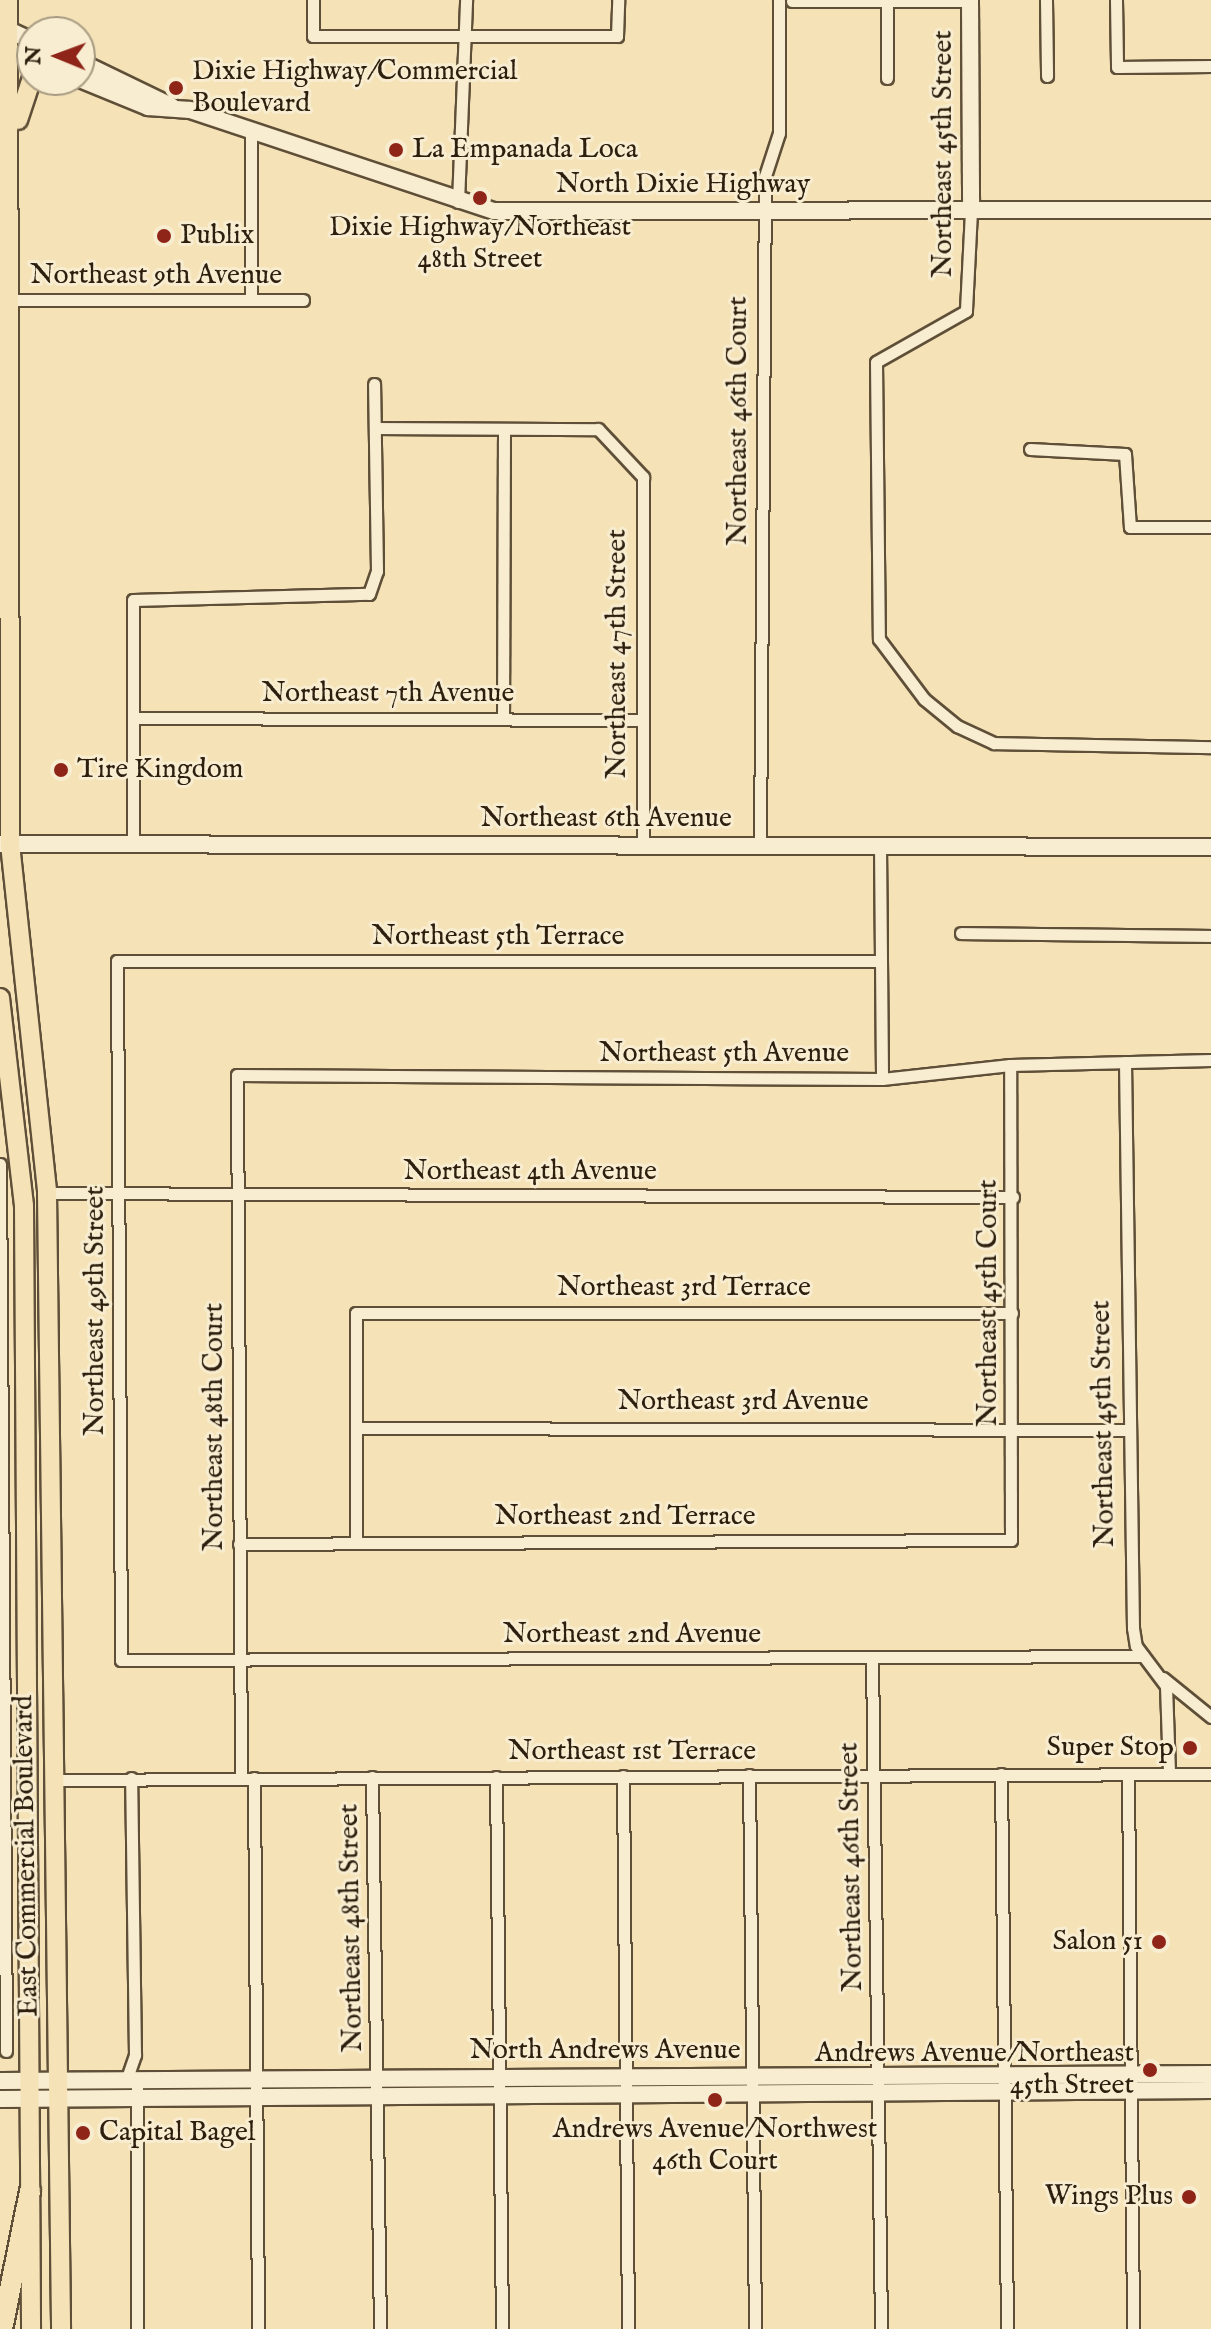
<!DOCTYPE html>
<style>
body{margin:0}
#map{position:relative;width:1211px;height:2329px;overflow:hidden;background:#f5e3b7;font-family:"IM FELL English",serif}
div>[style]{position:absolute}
.roads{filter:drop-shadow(2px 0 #5f4f38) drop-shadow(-2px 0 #5f4f38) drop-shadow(0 2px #5f4f38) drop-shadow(0 -2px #5f4f38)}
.street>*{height:11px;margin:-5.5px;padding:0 5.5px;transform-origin:5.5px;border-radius:5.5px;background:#f8edd0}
.secondary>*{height:16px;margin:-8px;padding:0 8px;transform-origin:8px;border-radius:8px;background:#f8edd0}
.primary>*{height:18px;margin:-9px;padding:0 9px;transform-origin:9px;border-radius:9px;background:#f5e3b7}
.highway>*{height:20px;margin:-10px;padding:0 10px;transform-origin:10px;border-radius:10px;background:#f5e3b7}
.dots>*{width:22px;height:22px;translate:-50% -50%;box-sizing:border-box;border:4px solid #f8edd0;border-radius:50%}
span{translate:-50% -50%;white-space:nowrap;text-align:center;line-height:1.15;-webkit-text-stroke:6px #f8edd0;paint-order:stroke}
.poi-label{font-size:28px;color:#2d1e0e}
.left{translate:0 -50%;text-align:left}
.right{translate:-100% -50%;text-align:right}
.street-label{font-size:28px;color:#2d1e0e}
.north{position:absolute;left:16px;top:16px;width:80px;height:80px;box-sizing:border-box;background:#f8edd0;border:2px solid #a79a82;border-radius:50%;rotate:271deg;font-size:22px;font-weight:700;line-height:32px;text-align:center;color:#2d1e0e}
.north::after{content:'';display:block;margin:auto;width:28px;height:36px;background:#8f2418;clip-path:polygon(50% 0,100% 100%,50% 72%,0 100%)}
</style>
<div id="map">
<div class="roads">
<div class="street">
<div style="left:313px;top:0;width:36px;rotate:90deg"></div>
<div style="left:313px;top:36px;width:304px"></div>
<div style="left:617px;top:36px;width:36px;rotate:-88deg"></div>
<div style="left:887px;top:0;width:78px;rotate:90deg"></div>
<div style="left:1046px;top:0;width:76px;rotate:89.2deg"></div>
<div style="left:1116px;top:0;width:67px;rotate:89.1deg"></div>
<div style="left:1117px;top:67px;width:94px;rotate:-0.6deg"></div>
<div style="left:792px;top:1px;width:178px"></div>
<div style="left:251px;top:133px;width:167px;rotate:90deg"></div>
<div style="left:458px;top:202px;width:202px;rotate:-87.7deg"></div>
<div style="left:971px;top:211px;width:100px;rotate:92.9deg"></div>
<div style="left:966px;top:311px;width:103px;rotate:150.5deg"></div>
<div style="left:876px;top:362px;width:277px;rotate:89.4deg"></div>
<div style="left:879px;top:639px;width:75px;rotate:53.1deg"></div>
<div style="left:924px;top:699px;width:43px;rotate:39.3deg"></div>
<div style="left:957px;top:726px;width:41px;rotate:24.7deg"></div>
<div style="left:994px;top:743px;width:217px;rotate:1.1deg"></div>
<div style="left:9px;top:300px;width:294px"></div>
<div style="left:378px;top:428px;width:220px;rotate:0.3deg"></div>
<div style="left:598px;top:429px;width:66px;rotate:46.8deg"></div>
<div style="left:643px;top:477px;width:368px;rotate:90deg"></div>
<div style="left:1030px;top:449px;width:95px;rotate:3deg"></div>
<div style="left:1125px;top:454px;width:73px;rotate:86.1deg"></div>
<div style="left:1130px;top:527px;width:81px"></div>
<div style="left:135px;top:718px;width:506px;rotate:0.23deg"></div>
<div style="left:503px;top:718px;width:289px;rotate:-89.8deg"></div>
<div style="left:133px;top:845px;width:245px;rotate:-90deg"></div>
<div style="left:133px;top:600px;width:236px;rotate:-1.5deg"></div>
<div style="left:369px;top:594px;width:24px;rotate:-71deg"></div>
<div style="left:377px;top:571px;width:187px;rotate:-90.9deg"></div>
<div style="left:760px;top:845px;width:669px;rotate:-89.57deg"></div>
<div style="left:765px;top:176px;width:45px;rotate:-72deg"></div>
<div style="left:779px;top:133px;width:133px;rotate:-90deg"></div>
<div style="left:880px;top:845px;width:234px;rotate:89.5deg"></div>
<div style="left:961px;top:933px;width:250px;rotate:0.7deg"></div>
<div style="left:879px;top:961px;width:762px;rotate:180deg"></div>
<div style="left:117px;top:961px;width:699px;rotate:89.67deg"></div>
<div style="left:121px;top:1660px;width:1022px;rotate:-0.22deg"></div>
<div style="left:1125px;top:1062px;width:566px;rotate:89.19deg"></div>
<div style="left:1133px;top:1628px;width:18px;rotate:81deg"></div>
<div style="left:1136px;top:1646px;width:50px;rotate:53.1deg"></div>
<div style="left:1166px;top:1686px;width:87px;rotate:88deg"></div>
<div style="left:0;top:1164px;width:887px;rotate:89.61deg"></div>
<div style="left:47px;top:1193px;width:966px;rotate:0.24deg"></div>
<div style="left:357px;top:1428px;width:773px;rotate:0.15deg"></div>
<div style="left:356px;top:1542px;width:229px;rotate:-90deg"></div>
<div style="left:356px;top:1313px;width:656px"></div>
<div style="left:239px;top:1544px;width:772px;rotate:-0.3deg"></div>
<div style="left:1011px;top:1540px;width:475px;rotate:-90.1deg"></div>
<div style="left:872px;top:1658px;width:671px;rotate:89.23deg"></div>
<div style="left:1163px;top:1678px;width:62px;rotate:39.1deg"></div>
<div style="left:1001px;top:1774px;width:555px;rotate:89.38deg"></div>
<div style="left:1128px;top:1774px;width:555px;rotate:89.48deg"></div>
<div style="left:749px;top:1775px;width:554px;rotate:89.38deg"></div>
<div style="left:623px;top:1776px;width:553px;rotate:89.48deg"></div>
<div style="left:372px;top:1777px;width:552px;rotate:89.17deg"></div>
<div style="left:496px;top:1777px;width:552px;rotate:89.38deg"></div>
<div style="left:241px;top:1778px;width:703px;rotate:-90.33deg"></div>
<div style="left:237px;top:1075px;width:645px;rotate:0.36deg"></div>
<div style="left:882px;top:1079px;width:129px;rotate:-6.2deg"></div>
<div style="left:1010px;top:1065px;width:201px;rotate:-1.4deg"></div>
<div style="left:254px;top:1778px;width:551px;rotate:89.58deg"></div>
<div style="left:52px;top:1780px;width:1159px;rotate:-0.3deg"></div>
<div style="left:126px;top:2081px;width:28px;rotate:-71deg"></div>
<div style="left:135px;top:2055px;width:277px;rotate:-90.8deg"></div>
<div style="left:137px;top:2081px;width:248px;rotate:90deg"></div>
</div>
<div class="secondary">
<div style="left:970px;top:0;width:211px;rotate:89.7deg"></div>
<div style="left:0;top:26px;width:35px;rotate:25deg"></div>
<div style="left:0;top:48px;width:35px;rotate:22deg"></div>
<div style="left:80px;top:62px;width:101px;rotate:25.8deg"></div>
<div style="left:80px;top:79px;width:74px;rotate:22.4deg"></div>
<div style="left:148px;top:107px;width:42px;rotate:4.1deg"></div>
<div style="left:190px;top:110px;width:320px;rotate:18.4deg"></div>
<div style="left:494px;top:211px;width:717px;rotate:-0.08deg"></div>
<div style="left:0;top:844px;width:1211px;rotate:0.14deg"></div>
<div style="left:0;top:2081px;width:1211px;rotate:-0.33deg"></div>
<div style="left:0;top:2099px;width:1211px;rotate:-0.43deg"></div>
</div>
<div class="primary">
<div style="left:8px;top:0;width:844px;rotate:89.86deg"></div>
<div style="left:10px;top:844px;width:351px;rotate:83.9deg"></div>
<div style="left:47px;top:1193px;width:1136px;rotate:89.29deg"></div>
<div style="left:18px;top:120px;width:44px;rotate:-71.6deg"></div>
<div style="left:0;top:998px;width:209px;rotate:83.4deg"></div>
<div style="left:24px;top:1206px;width:1123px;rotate:89.64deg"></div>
</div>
<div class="highway">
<div style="left:2px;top:2329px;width:141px;rotate:-78.5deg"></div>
</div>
</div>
<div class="dots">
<div style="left:176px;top:88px;background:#8f2418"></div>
<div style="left:396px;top:150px;background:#8f2418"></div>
<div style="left:480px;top:198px;background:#8f2418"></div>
<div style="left:164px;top:236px;background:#8f2418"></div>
<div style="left:61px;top:770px;background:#8f2418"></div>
<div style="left:1190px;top:1748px;background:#8f2418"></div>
<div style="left:1159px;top:1942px;background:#8f2418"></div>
<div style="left:1150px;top:2070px;background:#8f2418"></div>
<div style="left:715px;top:2100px;background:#8f2418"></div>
<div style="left:83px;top:2133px;background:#8f2418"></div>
<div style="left:1189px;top:2197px;background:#8f2418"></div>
</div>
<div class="poi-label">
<span class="left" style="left:192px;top:88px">Dixie Highway/Commercial<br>Boulevard</span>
<span class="left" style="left:412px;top:150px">La Empanada Loca</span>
<span style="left:480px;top:244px">Dixie Highway/Northeast<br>48th Street</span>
<span class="left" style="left:180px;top:236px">Publix</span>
<span class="left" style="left:77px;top:770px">Tire Kingdom</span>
<span class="right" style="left:1174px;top:1748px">Super Stop</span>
<span class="right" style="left:1143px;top:1942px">Salon 51</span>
<span class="right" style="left:1134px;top:2070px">Andrews Avenue/Northeast<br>45th Street</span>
<span style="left:715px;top:2146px">Andrews Avenue/Northwest<br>46th Court</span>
<span class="left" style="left:99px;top:2133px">Capital Bagel</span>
<span class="right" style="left:1173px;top:2197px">Wings Plus</span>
</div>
<div class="street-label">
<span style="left:944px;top:154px;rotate:-90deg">Northeast 45th Street</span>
<span style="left:683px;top:185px">North Dixie Highway</span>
<span style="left:156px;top:276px">Northeast 9th Avenue</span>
<span style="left:739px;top:421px;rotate:-90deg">Northeast 46th Court</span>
<span style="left:618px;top:654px;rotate:-90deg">Northeast 47th Street</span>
<span style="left:388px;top:694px">Northeast 7th Avenue</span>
<span style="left:606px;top:819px">Northeast 6th Avenue</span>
<span style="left:498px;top:937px">Northeast 5th Terrace</span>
<span style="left:724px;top:1054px">Northeast 5th Avenue</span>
<span style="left:530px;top:1172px">Northeast 4th Avenue</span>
<span style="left:684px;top:1288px">Northeast 3rd Terrace</span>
<span style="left:989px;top:1303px;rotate:-90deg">Northeast 45th Court</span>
<span style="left:96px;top:1311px;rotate:-90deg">Northeast 49th Street</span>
<span style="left:743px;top:1402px">Northeast 3rd Avenue</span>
<span style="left:1104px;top:1424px;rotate:-91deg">Northeast 45th Street</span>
<span style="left:215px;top:1427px;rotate:-90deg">Northeast 48th Court</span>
<span style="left:625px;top:1517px">Northeast 2nd Terrace</span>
<span style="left:632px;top:1635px">Northeast 2nd Avenue</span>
<span style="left:632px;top:1752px">Northeast 1st Terrace</span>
<span style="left:27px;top:1856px;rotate:-91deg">East Commercial Boulevard</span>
<span style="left:852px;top:1867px;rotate:-91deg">Northeast 46th Street</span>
<span style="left:352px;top:1928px;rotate:-91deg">Northeast 48th Street</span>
<span style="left:605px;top:2051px">North Andrews Avenue</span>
</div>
<div class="north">N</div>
</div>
